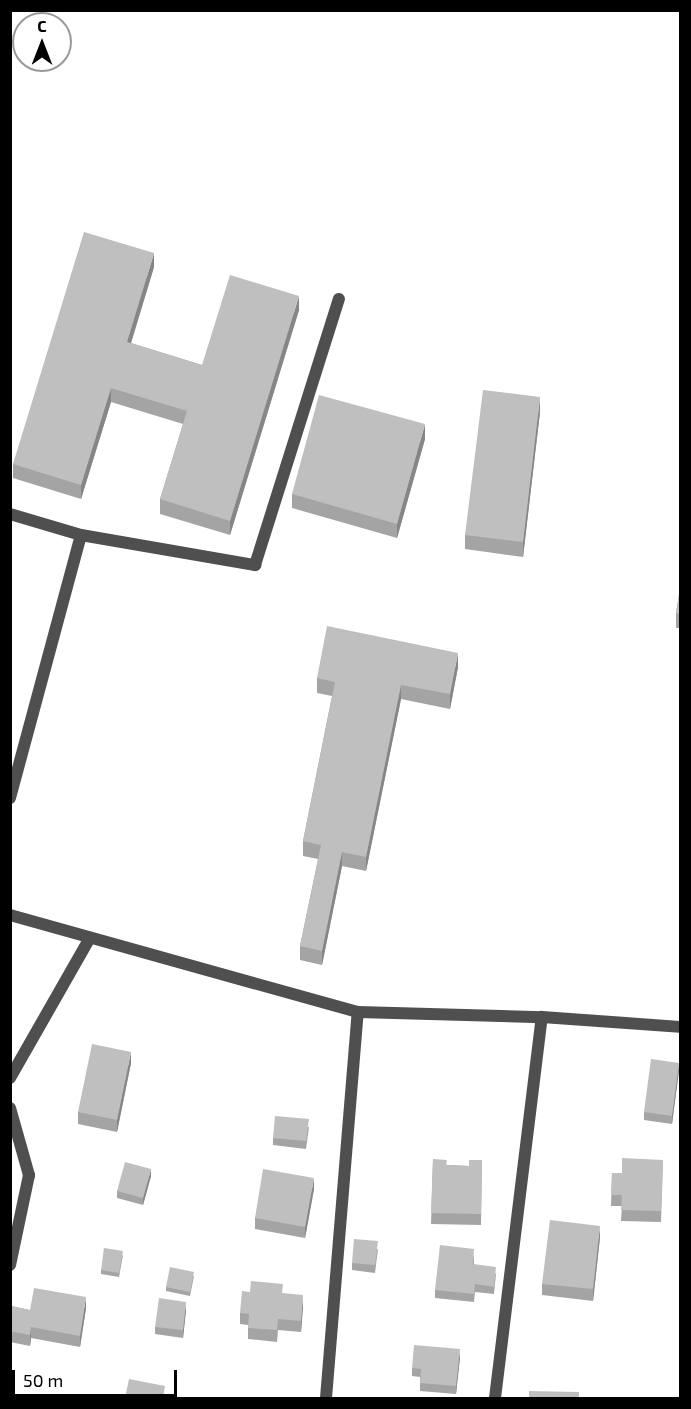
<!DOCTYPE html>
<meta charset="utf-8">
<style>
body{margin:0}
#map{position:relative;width:691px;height:1409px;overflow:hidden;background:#fff;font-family:"Exo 2",sans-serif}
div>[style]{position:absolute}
.lane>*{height:12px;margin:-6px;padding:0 6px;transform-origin:6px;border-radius:6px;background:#4f4f4f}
.street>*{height:12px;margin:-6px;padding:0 6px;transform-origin:6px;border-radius:6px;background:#4f4f4f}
.wall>*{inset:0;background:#a4a4a4}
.shaded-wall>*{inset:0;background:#868686}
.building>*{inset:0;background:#bfbfbf}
span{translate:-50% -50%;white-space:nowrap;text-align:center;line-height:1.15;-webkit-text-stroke:4.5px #fff;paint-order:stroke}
.frame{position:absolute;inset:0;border:12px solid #000;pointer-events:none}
.north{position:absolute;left:12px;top:12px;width:60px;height:60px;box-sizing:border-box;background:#fff;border:2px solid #999;border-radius:50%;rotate:0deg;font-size:16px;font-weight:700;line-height:24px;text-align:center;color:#000}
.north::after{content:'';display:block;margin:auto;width:21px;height:27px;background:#000;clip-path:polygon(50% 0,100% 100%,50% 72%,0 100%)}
.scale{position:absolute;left:12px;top:1370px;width:165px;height:27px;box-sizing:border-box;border:3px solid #000;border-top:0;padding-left:8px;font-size:18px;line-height:21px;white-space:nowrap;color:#000;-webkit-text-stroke:4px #fff;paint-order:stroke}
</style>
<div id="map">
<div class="lane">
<div style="left:10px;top:514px;width:74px;rotate:16.5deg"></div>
<div style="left:81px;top:535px;width:177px;rotate:9.8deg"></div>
<div style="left:255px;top:565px;width:279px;rotate:-72.5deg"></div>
<div style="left:10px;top:798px;width:272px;rotate:-74.9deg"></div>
</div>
<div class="street">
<div style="left:10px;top:915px;width:361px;rotate:15.6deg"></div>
<div style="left:358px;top:1012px;width:184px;rotate:1.6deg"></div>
<div style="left:542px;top:1017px;width:138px;rotate:4.1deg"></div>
<div style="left:10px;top:1078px;width:161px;rotate:-60.3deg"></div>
<div style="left:10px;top:1108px;width:70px;rotate:74.2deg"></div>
<div style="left:29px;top:1175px;width:92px;rotate:101.9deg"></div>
<div style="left:326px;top:1398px;width:387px;rotate:-85.3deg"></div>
<div style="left:495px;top:1398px;width:384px;rotate:-83deg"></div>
</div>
<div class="wall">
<div style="clip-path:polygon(154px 267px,131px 343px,202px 365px,299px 310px,230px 535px,160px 514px,160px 499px,183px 424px,111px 402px,81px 499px,13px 478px,13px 464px)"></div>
<div style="clip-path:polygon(540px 412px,523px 557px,465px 549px,465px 535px)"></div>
<div style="clip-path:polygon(425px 439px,397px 538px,292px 508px,292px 494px)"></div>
<div style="clip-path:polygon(681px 583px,681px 628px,676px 628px,676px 613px)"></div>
<div style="clip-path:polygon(458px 667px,450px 709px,401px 699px,366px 871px,342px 866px,322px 965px,300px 960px,300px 946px,318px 859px,303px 856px,303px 841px,332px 696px,317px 693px,317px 678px)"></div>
<div style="clip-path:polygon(131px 1063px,117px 1132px,78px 1124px,78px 1112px)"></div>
<div style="clip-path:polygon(679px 1070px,672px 1124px,644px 1120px,644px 1112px)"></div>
<div style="clip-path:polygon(309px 1127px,306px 1149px,273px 1145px,273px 1138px)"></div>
<div style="clip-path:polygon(433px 1159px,447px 1165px,469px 1166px,482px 1160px,481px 1225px,431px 1224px)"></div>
<div style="clip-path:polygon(663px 1160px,661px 1222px,621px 1221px,622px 1206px,611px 1206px,612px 1173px,622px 1173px)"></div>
<div style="clip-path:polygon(151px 1176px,143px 1205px,117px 1198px,117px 1191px)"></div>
<div style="clip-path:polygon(314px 1189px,305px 1238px,255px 1229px,255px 1218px)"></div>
<div style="clip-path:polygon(600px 1237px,593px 1301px,542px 1295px,542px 1284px)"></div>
<div style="clip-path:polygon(378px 1249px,375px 1273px,352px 1270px,352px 1263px)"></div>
<div style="clip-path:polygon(123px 1255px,119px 1277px,101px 1274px,101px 1270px)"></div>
<div style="clip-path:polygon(474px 1256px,474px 1264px,496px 1274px,494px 1294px,475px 1292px,474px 1302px,435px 1298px,435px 1290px)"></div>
<div style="clip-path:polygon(194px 1276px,190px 1296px,166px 1291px,166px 1287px)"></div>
<div style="clip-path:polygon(283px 1293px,303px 1306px,301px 1332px,278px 1330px,277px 1342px,248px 1339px,248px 1325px,240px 1324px,240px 1313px)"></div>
<div style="clip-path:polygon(11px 1306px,30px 1310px,86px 1308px,80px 1347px,31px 1338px,30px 1346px,10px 1342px)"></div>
<div style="clip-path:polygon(186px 1310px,183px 1338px,155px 1334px,155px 1327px)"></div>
<div style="clip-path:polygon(460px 1357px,456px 1394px,420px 1391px,420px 1377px,412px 1376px,412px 1368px)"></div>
</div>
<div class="shaded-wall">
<div style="clip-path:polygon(154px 253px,154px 267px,127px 356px,127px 342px)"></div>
<div style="clip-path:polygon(299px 296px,299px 310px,230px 535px,230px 521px)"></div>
<div style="clip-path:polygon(111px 388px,111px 402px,81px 499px,81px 485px)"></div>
<div style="clip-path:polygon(540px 397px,540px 412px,523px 557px,523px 542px)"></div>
<div style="clip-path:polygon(425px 424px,425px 439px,397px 538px,397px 524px)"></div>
<div style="clip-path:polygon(458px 653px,458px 667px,450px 709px,450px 694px)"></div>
<div style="clip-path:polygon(401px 685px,401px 699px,366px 871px,366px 857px)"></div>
<div style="clip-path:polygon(342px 852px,342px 866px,322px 965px,322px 951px)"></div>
<div style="clip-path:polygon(131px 1052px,131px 1063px,117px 1132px,117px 1120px)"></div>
<div style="clip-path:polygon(679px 1063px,679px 1070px,672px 1124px,672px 1116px)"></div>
<div style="clip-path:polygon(151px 1169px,151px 1176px,143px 1205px,143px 1198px)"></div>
<div style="clip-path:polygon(314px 1178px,314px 1189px,305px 1238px,305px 1227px)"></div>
<div style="clip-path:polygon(600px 1226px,600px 1237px,593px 1301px,593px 1289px)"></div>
<div style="clip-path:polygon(303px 1295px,303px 1306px,301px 1332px,301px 1321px)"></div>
<div style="clip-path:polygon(86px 1297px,86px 1308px,80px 1347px,80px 1336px)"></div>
<div style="clip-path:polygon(186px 1302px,186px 1310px,183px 1338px,183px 1330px)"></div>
<div style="clip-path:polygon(31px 1327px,31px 1338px,30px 1346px,30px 1335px)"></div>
<div style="clip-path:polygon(460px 1349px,460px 1357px,456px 1394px,456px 1386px)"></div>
</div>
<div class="building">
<div style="clip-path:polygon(84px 232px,154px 253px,127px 342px,202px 365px,230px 275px,299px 296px,230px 521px,160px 499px,187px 411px,111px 388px,81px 485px,13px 464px)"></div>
<div style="clip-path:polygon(483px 390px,540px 397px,523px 542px,465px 535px)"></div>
<div style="clip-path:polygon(319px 395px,425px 424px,397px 524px,292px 494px)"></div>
<div style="clip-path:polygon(681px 583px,681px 614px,676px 613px)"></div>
<div style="clip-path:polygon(327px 626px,458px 653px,450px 694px,401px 685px,366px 857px,342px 852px,322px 951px,300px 946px,321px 845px,303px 841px,335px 682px,317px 678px)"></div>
<div style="clip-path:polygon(92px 1044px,131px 1052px,117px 1120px,78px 1112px)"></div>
<div style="clip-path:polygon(651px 1059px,679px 1063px,672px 1116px,644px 1112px)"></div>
<div style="clip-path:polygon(275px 1116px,309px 1119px,306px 1141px,273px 1138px)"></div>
<div style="clip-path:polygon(622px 1158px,663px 1160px,661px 1211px,621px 1210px,622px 1195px,611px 1195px,612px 1173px,622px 1173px)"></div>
<div style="clip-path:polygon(433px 1159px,447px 1160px,446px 1165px,469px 1166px,469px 1160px,482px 1160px,481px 1214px,431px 1213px)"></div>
<div style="clip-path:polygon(125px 1162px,151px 1169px,143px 1198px,117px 1191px)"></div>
<div style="clip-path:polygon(263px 1169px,314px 1178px,305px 1227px,255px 1218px)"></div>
<div style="clip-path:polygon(550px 1220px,600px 1226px,593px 1289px,542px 1284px)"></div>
<div style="clip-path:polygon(354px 1239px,378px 1241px,375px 1265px,352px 1263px)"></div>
<div style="clip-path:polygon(440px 1245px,474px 1249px,473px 1264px,496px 1267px,494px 1287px,475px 1284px,474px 1294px,435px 1290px)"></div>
<div style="clip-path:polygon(104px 1248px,123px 1251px,119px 1273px,101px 1270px)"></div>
<div style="clip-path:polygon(170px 1267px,194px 1272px,190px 1292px,166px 1287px)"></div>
<div style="clip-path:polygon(251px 1281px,283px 1284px,282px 1293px,303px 1295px,301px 1321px,278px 1319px,277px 1330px,248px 1328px,249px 1314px,240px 1313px,242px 1291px,250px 1292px)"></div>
<div style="clip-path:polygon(34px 1288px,86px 1297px,80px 1336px,31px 1327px,30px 1335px,10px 1331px,11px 1306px,30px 1310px)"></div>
<div style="clip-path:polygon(159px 1298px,186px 1302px,183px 1330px,155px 1327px)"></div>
<div style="clip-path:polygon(414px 1345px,460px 1349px,456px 1386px,420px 1383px,421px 1369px,412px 1368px)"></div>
<div style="clip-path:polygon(129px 1379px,165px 1386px,163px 1398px,125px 1398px)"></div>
<div style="clip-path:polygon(529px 1391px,579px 1392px,579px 1398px,529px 1398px)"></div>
</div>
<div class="frame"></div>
<div class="north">С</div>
<div class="scale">50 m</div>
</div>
